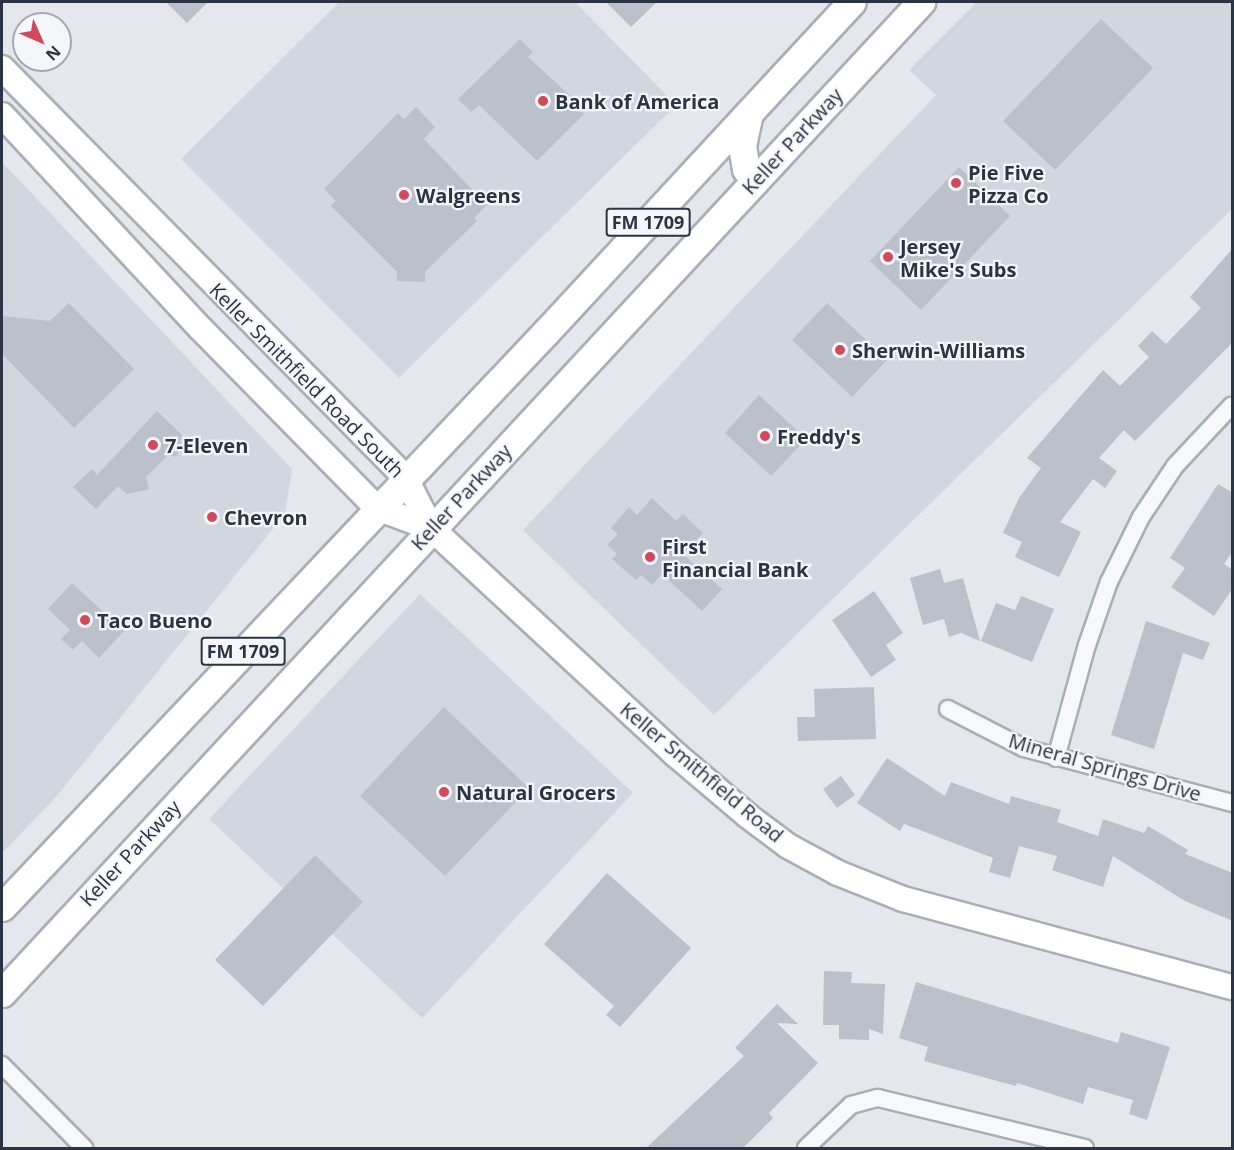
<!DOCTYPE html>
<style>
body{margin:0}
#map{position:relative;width:1234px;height:1150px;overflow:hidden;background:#e4e7ec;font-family:"Open Sans",sans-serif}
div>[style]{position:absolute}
.built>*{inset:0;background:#d2d6de}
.building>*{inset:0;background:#bbc0ca}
.roads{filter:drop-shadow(2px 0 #a9aeb7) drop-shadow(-2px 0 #a9aeb7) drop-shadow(0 2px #a9aeb7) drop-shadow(0 -2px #a9aeb7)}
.street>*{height:16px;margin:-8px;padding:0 8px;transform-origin:8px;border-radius:8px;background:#f7f8fa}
.secondary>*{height:24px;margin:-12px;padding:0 12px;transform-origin:12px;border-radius:12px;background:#fff}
.primary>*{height:27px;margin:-13.5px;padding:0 13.5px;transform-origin:13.5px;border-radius:13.5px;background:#fff}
.dots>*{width:16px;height:16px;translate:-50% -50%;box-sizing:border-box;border:3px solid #f4f6f9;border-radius:50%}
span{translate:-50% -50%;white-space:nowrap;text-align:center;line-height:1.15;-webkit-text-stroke:4.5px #f4f6f9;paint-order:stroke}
.shield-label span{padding:2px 4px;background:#f4f6f9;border:2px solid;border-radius:4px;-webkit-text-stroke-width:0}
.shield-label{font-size:18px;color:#2b3445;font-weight:700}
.poi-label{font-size:20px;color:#2b3445;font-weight:700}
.left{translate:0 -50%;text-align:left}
.street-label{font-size:20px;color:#2b3445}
.frame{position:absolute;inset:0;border:3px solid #2b3445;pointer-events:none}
.north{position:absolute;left:12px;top:12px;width:60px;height:60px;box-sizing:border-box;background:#f4f6f9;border:2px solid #a4a8b1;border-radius:50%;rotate:135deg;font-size:16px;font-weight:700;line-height:24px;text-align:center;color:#2b3445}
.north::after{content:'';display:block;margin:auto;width:21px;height:27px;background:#d1495b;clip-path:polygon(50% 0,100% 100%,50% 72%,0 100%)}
</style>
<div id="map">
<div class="built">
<div style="clip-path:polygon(339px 2px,575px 2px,676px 105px,399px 378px,181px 159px)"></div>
<div style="clip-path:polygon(977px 2px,1232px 2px,1232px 209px,714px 715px,523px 530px,936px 95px,909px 70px)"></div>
<div style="clip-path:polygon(2px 162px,292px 469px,285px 514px,56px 797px,2px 853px)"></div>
<div style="clip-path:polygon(420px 594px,633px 793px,422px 1018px,209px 819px)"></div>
</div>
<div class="building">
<div style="clip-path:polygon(166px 2px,208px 2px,187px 23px)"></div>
<div style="clip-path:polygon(606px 2px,657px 2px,631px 27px)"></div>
<div style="clip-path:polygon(1101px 19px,1153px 68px,1055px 170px,1003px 121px)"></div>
<div style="clip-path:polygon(520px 39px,533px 52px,528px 57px,578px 103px,576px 105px,584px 114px,537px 161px,479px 105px,471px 112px,458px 99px)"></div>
<div style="clip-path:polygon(416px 107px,435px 127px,424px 139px,487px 205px,474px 218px,477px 221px,425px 272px,425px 282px,397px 281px,397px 272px,331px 206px,336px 201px,324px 189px,398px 113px,404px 119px)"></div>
<div style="clip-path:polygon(959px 167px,1010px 216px,921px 310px,870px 261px)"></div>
<div style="clip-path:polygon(1233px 248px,1233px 342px,1135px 441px,1124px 430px,1099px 458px,1117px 471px,1105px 488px,1093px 479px,1060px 522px,1081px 532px,1059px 577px,1015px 557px,1022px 542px,1003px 533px,1019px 498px,1041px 468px,1027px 458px,1103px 370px,1120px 386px,1149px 357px,1138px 346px,1152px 331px,1166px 344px,1201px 308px,1190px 297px)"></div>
<div style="clip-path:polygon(69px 303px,134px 369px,74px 428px,2px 354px,2px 316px,50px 321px)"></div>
<div style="clip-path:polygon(827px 303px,887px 360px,852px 397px,792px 340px)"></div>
<div style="clip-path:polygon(759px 395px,806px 439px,771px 476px,725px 433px)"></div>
<div style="clip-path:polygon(157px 411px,182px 435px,177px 457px,168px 455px,146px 477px,149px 489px,127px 494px,118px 486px,96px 509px,73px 487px,92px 469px,97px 475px)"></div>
<div style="clip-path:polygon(1218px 484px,1233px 493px,1233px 551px,1224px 564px,1233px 570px,1233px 588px,1214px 616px,1171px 587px,1185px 568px,1170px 558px)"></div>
<div style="clip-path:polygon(652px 498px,676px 521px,683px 514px,703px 533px,683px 554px,722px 589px,702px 611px,662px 574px,652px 585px,641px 575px,636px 580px,612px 559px,617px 554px,607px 545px,618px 534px,611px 528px,629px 507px,637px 515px)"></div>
<div style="clip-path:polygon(940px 569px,944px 583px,963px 578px,980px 641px,961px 633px,949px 637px,944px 619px,923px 625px,910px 578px)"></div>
<div style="clip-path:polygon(72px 583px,124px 631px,99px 658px,82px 641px,73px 650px,61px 639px,70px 630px,48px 609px)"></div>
<div style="clip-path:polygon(874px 591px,903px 633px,886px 645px,896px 660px,871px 677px,832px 620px)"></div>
<div style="clip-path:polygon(1021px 596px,1054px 609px,1032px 662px,981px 641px,996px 603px,1015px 610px)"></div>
<div style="clip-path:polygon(1146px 621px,1210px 643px,1203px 660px,1183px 653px,1154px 749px,1111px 735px)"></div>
<div style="clip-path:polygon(874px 687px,876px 739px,798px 741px,797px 717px,815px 717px,814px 689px)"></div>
<div style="clip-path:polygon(444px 707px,529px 788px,445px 876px,360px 796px)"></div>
<div style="clip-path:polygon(887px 758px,945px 796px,951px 782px,1009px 804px,1011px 796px,1061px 810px,1057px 822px,1098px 836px,1103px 819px,1144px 833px,1148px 826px,1188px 850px,1185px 854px,1233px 873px,1233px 921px,1185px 901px,1113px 856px,1103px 887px,1052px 870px,1057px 856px,1019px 846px,1010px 878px,989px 872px,993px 858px,904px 824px,900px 831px,857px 803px)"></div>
<div style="clip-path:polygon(841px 776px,855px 795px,837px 808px,823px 789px)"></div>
<div style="clip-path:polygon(315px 855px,363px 902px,263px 1006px,215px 960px)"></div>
<div style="clip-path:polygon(607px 873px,691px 948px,620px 1027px,606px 1015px,614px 1006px,544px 944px)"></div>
<div style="clip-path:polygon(824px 971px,852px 972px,851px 983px,885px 984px,883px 1034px,869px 1029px,869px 1040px,839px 1039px,839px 1025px,823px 1025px)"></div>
<div style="clip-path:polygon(916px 982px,1118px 1043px,1121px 1032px,1170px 1047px,1147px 1120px,1129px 1114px,1133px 1100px,1088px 1087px,1083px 1104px,1017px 1083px,1016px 1086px,924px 1061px,928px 1047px,899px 1038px)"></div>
<div style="clip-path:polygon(777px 1004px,798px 1024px,777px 1023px,818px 1063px,769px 1113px,773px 1118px,742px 1149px,645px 1149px,744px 1056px,735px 1048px)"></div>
</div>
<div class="roads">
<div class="street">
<div style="left:948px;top:709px;width:85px;rotate:27.2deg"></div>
<div style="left:1024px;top:748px;width:215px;rotate:14.8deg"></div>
<div style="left:1056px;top:758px;width:117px;rotate:-74.7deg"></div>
<div style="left:1087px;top:645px;width:67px;rotate:-70.8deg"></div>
<div style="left:1109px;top:582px;width:72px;rotate:-63.8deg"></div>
<div style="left:1141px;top:517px;width:61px;rotate:-56.3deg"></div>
<div style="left:1175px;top:466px;width:83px;rotate:-46.9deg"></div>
<div style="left:2px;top:1065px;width:117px;rotate:45.3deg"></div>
<div style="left:806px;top:1148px;width:62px;rotate:-43.7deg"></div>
<div style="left:851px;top:1105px;width:28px;rotate:-15deg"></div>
<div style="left:878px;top:1098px;width:213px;rotate:13.6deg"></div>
</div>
<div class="secondary">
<div style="left:2px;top:68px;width:574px;rotate:45.42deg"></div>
<div style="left:405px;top:477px;width:57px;rotate:63deg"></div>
<div style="left:431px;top:528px;width:333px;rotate:42.8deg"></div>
<div style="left:675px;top:754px;width:96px;rotate:40.3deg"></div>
<div style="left:748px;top:816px;width:50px;rotate:36.9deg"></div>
<div style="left:788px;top:846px;width:57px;rotate:28.4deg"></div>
<div style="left:838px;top:873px;width:70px;rotate:21.8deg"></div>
<div style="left:903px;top:899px;width:341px;rotate:15deg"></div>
<div style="left:2px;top:115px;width:292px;rotate:47.1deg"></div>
<div style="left:201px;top:329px;width:251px;rotate:45.5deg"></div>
<div style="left:377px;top:508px;width:58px;rotate:20.3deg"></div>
</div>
<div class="primary">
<div style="left:749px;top:113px;width:34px;rotate:102deg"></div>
<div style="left:742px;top:146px;width:23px;rotate:80deg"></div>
<div style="left:746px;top:169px;width:15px;rotate:53deg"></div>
<div style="left:2px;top:907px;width:792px;rotate:-46.59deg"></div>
<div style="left:546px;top:332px;width:450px;rotate:-47.2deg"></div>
<div style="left:2px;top:993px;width:1352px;rotate:-47.16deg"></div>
</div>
</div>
<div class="dots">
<div style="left:543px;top:101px;background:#d1495b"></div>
<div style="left:956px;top:183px;background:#d1495b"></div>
<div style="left:404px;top:195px;background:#d1495b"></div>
<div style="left:888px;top:257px;background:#d1495b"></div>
<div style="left:840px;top:350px;background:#d1495b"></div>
<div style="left:765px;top:436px;background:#d1495b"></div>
<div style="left:153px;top:445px;background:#d1495b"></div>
<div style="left:212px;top:517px;background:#d1495b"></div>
<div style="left:650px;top:557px;background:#d1495b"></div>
<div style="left:85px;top:620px;background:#d1495b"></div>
<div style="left:444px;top:792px;background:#d1495b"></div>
</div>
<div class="shield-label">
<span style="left:648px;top:222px">FM 1709</span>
<span style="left:243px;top:651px">FM 1709</span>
</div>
<div class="poi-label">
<span class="left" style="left:555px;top:101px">Bank of America</span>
<span class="left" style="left:968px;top:184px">Pie Five<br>Pizza Co</span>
<span class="left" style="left:416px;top:195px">Walgreens</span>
<span class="left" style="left:900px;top:258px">Jersey<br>Mike's Subs</span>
<span class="left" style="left:852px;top:350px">Sherwin-Williams</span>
<span class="left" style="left:777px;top:436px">Freddy's</span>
<span class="left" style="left:165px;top:445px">7-Eleven</span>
<span class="left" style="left:224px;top:517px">Chevron</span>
<span class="left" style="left:662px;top:558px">First<br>Financial Bank</span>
<span class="left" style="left:97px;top:620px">Taco Bueno</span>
<span class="left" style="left:456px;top:792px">Natural Grocers</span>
</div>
<div class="street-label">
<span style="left:792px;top:141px;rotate:-47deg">Keller Parkway</span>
<span style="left:307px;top:380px;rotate:45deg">Keller Smithfield Road South</span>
<span style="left:461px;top:497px;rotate:-47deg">Keller Parkway</span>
<span style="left:1105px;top:767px;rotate:16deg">Mineral Springs Drive</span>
<span style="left:702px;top:772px;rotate:40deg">Keller Smithfield Road</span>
<span style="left:130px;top:853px;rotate:-47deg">Keller Parkway</span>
</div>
<div class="frame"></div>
<div class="north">N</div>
</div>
